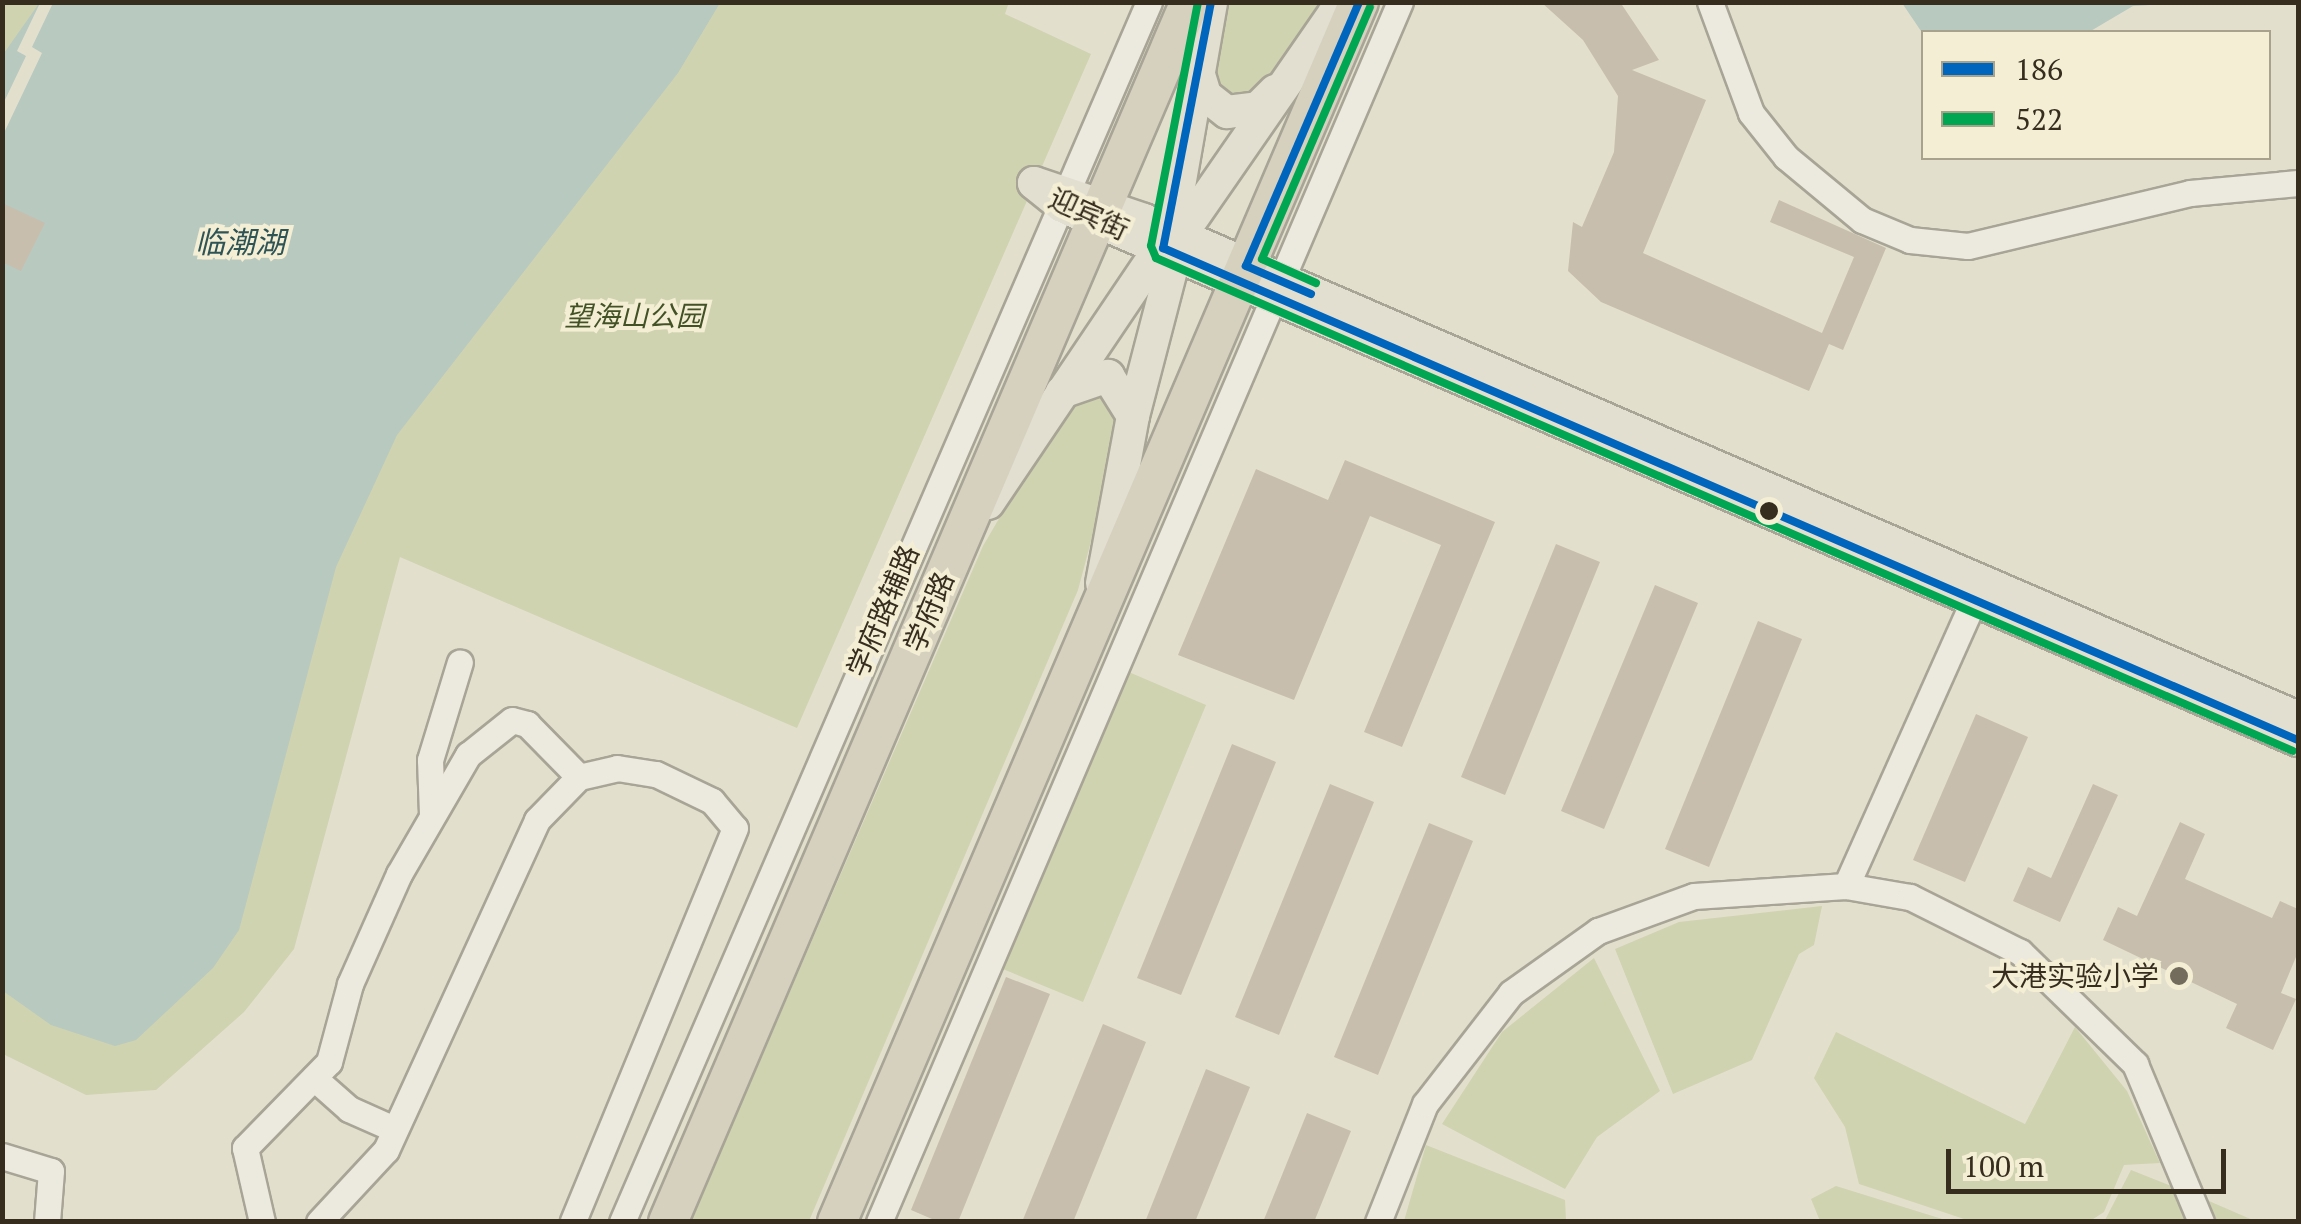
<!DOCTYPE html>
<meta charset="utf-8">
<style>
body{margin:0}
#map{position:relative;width:2301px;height:1224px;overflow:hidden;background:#e3dfcd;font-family:"PT Serif","Noto Sans SC",serif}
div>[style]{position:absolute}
.green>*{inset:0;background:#cfd3b0}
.water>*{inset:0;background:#b8c9c0}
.pier>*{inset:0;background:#e3dfcd}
.building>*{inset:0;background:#c7beae}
.roads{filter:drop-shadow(2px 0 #a8a496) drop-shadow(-2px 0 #a8a496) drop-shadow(0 2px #a8a496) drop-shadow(0 -2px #a8a496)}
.minor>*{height:25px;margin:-12.5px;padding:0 12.5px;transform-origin:12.5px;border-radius:12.5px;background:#ece9de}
.major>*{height:32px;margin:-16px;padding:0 16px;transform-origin:16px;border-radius:16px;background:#e2dfd0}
.highway>*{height:38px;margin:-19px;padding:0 19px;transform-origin:19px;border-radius:19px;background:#d6d0bf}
.bus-1>*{height:8px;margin:-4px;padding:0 4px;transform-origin:4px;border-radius:4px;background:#0065bd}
.bus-2>*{height:8px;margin:-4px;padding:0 4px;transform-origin:4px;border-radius:4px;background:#00a651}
.dots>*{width:28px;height:28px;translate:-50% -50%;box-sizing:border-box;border:5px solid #f4efd4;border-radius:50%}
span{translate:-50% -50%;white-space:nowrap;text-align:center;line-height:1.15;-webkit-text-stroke:8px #f4efd4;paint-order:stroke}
.street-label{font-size:28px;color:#372d1f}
.park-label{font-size:28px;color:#425226;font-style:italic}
.poi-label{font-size:28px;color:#372d1f}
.right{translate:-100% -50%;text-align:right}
.water-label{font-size:30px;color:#2f5456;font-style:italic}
.frame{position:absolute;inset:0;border:5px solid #372d1f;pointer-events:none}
.legend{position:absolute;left:1921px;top:30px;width:350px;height:130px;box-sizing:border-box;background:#f4efd4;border:2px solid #a8a18c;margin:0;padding:12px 18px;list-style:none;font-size:30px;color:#372d1f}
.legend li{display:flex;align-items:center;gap:20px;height:50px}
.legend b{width:50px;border:2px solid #a8a18c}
.scale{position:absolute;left:1946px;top:1149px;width:280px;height:45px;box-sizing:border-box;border:5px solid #372d1f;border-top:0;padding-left:12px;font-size:30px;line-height:35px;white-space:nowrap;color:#372d1f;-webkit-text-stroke:8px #f4efd4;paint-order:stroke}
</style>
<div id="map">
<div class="green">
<div style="clip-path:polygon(1009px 2px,1005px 14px,1091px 54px,797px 728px,400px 557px,294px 949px,244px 1012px,156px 1090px,86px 1095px,3px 1054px,2px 3px)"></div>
<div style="clip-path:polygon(1229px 3px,1319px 3px,1259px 94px,1232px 98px,1214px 82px)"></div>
<div style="clip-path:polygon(1092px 383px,1123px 422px,1078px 590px,809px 1221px,690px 1222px,983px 546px,1072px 394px)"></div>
<div style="clip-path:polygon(1124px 670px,1206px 705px,1083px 1002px,998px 967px)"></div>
<div style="clip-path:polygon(1822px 906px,1814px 945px,1799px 954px,1752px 1060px,1673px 1094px,1615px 949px,1679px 922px)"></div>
<div style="clip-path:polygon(1594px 958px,1660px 1091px,1597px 1137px,1565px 1189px,1442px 1124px,1502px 1032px)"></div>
<div style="clip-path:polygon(2075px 1027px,2127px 1091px,2160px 1163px,2124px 1165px,2104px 1212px,2090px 1221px,1970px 1221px,1859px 1184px,1845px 1127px,1814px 1078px,1836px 1032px,2025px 1124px)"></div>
<div style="clip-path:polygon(1426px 1145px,1565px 1200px,1566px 1221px,1404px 1221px)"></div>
<div style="clip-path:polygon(2131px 1170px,2209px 1201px,2255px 1221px,2104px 1222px)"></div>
<div style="clip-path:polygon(1836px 1186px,1926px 1214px,1949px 1221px,1820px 1221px,1811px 1199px)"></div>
</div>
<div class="water">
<div style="clip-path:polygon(40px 2px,720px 3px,678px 73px,397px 435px,336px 567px,239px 930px,213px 968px,136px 1040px,115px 1046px,51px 1025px,3px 991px,2px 56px)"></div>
<div style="clip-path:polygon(1902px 3px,2184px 3px,2133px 6px,2089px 32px,1923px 34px)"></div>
</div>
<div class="pier">
<div style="clip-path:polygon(40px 3px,53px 3px,32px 47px,42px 53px,3px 135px,3px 104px,26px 56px,17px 51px)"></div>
</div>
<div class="building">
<div style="clip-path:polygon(1541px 2px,1620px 2px,1659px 60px,1632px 70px,1706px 100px,1643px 253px,1822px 333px,1854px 257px,1770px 222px,1779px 200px,1886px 248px,1843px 350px,1829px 344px,1809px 391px,1601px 302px,1568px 271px,1573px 222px,1582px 227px,1614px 152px,1618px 96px,1583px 40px)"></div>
<div style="clip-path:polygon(2px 203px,45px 223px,21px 271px,2px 262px)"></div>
<div style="clip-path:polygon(1345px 460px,1495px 522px,1402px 747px,1364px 732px,1441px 545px,1370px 516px,1294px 700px,1178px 655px,1256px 469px,1328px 500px)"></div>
<div style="clip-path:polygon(1556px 544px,1600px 562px,1505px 795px,1461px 777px)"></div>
<div style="clip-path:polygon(1655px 585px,1698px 603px,1604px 829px,1561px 811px)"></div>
<div style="clip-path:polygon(1758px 621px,1802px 639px,1709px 867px,1665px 849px)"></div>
<div style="clip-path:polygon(1976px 714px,2028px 737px,1965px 882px,1913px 860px)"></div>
<div style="clip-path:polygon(1232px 744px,1276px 762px,1181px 995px,1137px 978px)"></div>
<div style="clip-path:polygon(1330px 784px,1374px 802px,1279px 1035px,1235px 1017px)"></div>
<div style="clip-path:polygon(2093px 784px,2118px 795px,2060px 922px,2013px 901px,2028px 867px,2051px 878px)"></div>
<div style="clip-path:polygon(2180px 822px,2205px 834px,2185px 879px,2272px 918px,2280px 901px,2298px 909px,2298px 952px,2281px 993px,2296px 999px,2273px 1050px,2226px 1028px,2237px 1004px,2103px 940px,2118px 907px,2137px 916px)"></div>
<div style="clip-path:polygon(1429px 823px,1473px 841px,1378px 1075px,1334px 1057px)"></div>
<div style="clip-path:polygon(1006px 977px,1050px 994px,958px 1222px,939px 1222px,911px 1210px)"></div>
<div style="clip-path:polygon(1103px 1024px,1146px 1042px,1073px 1222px,1022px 1222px)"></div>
<div style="clip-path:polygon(1206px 1069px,1250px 1087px,1195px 1222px,1145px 1222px)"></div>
<div style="clip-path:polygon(1307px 1113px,1351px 1131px,1314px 1222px,1263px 1222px)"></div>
</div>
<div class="roads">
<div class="minor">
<div style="left:1710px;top:2px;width:118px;rotate:69.7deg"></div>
<div style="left:1751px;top:113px;width:56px;rotate:51.5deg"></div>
<div style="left:1786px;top:157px;width:99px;rotate:39.7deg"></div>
<div style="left:1862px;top:220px;width:52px;rotate:22.6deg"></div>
<div style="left:1910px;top:240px;width:58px;rotate:5.9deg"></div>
<div style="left:1968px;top:246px;width:228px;rotate:-13.4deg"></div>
<div style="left:2190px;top:193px;width:108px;rotate:-5.3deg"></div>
<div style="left:432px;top:814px;width:54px;rotate:-92.1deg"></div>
<div style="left:430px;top:760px;width:102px;rotate:-73deg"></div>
<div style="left:1846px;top:886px;width:328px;rotate:-65.9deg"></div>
<div style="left:314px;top:1078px;width:47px;rotate:41.5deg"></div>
<div style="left:349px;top:1109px;width:49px;rotate:24deg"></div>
<div style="left:2px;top:1156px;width:51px;rotate:17deg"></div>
<div style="left:51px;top:1171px;width:51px;rotate:94.5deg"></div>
<div style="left:262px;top:1222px;width:76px;rotate:-102.9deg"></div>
<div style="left:245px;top:1148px;width:120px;rotate:-45.7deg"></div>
<div style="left:329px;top:1062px;width:81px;rotate:-74.9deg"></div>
<div style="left:350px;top:984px;width:120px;rotate:-66deg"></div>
<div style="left:399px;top:874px;width:138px;rotate:-59.9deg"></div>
<div style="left:468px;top:755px;width:56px;rotate:-38.5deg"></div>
<div style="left:512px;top:720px;width:16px;rotate:15deg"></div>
<div style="left:527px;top:724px;width:74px;rotate:45.5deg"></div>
<div style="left:319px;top:1222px;width:98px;rotate:-47.1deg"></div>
<div style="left:386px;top:1150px;width:363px;rotate:-65.4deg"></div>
<div style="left:537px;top:820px;width:60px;rotate:-45.7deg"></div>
<div style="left:579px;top:777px;width:39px;rotate:-13deg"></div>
<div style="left:617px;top:768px;width:39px;rotate:9deg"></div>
<div style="left:656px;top:774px;width:62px;rotate:25.7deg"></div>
<div style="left:712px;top:801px;width:35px;rotate:50deg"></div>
<div style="left:735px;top:828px;width:426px;rotate:112.4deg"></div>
<div style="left:622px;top:1222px;width:1329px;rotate:-66.64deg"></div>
<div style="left:879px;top:1222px;width:1327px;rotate:-66.88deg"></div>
<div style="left:1378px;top:1222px;width:127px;rotate:-68.3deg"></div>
<div style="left:1425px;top:1104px;width:140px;rotate:-52.2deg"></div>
<div style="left:1511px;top:993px;width:107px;rotate:-35.5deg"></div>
<div style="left:1598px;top:931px;width:102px;rotate:-20deg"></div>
<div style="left:1694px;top:896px;width:152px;rotate:-3.8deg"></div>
<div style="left:1846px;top:886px;width:65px;rotate:9.8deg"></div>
<div style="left:1910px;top:897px;width:123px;rotate:26.6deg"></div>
<div style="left:2020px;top:952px;width:161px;rotate:44.2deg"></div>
<div style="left:2135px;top:1064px;width:171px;rotate:67.3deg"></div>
</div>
<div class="major">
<div style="left:1196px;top:65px;width:31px;rotate:73deg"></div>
<div style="left:1205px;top:95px;width:28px;rotate:38deg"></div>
<div style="left:1227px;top:112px;width:31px;rotate:-7deg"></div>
<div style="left:1258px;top:108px;width:24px;rotate:-45deg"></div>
<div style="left:1062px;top:392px;width:49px;rotate:-19.2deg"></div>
<div style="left:1108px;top:376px;width:47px;rotate:58deg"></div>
<div style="left:1133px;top:416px;width:170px;rotate:100.5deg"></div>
<div style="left:1133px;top:416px;width:186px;rotate:-75.4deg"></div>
<div style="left:1180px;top:236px;width:285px;rotate:-55.3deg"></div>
<div style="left:988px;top:503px;width:327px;rotate:-56deg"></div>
<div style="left:1171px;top:232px;width:233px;rotate:-80.1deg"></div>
<div style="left:2298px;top:718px;width:1257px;rotate:-156.66deg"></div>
<div style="left:1144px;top:220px;width:116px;rotate:-161.4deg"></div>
<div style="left:1034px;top:183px;width:36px;rotate:39deg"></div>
<div style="left:1062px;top:206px;width:1346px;rotate:23.37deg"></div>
</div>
<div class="highway">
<div style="left:668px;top:1222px;width:1327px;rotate:-66.84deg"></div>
<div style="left:837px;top:1222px;width:1327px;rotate:-66.84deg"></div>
</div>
</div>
<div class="bus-1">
<div style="left:1211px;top:2px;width:251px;rotate:101deg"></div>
<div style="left:1163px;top:248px;width:1237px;rotate:23.44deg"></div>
<div style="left:1311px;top:294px;width:71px;rotate:-156.7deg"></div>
<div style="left:1246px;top:266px;width:287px;rotate:-66.8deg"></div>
</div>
<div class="bus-2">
<div style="left:1198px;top:2px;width:248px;rotate:100.9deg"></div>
<div style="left:1151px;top:246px;width:13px;rotate:67deg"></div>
<div style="left:1156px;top:258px;width:1239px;rotate:23.44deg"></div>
<div style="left:1316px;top:283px;width:59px;rotate:-156deg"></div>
<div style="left:1262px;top:259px;width:274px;rotate:-66.8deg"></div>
</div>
<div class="dots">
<div style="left:1769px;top:511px;background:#372d1f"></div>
<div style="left:2179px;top:976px;background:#736b5c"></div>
</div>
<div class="street-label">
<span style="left:1089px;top:214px;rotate:25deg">迎宾街</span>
<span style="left:883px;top:611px;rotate:-67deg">学府路辅路</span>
<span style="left:929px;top:612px;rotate:-67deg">学府路</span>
</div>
<div class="park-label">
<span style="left:634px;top:316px">望海山公园</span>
</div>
<div class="poi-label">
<span class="right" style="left:2159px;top:976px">大港实验小学</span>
</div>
<div class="water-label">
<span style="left:240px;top:242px">临潮湖</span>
</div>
<div class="frame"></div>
<ul class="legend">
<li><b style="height:12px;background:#0065bd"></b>186</li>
<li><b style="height:12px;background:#00a651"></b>522</li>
</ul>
<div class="scale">100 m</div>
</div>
